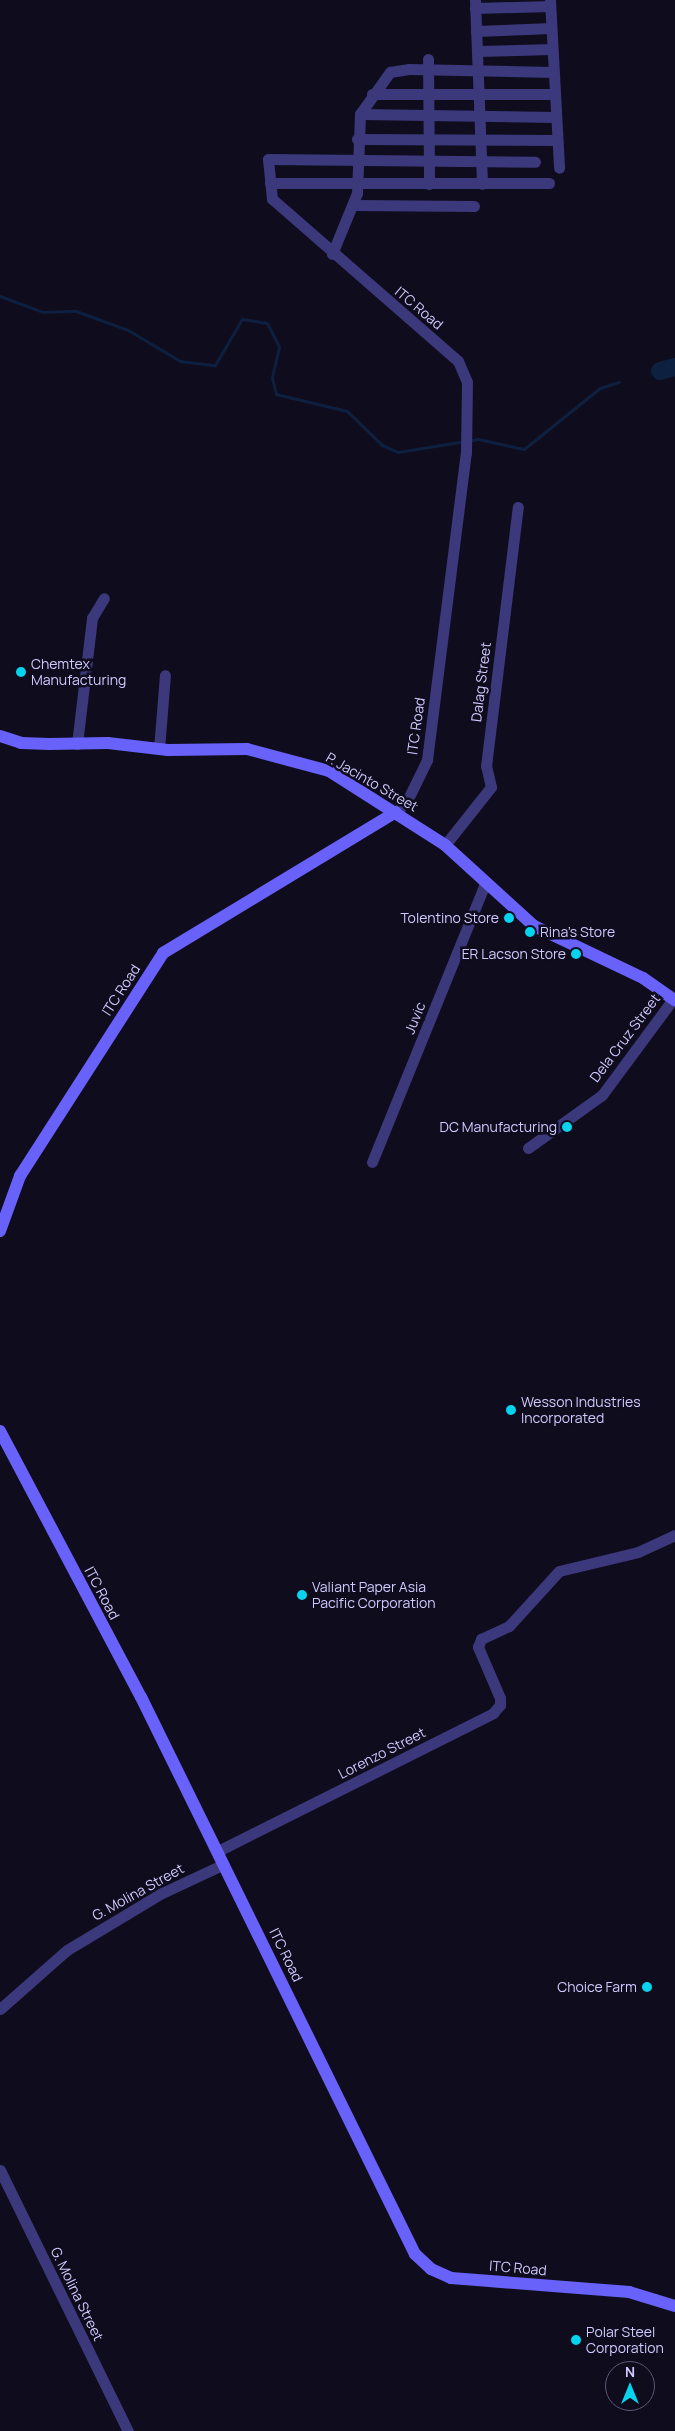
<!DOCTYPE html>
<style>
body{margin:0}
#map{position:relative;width:675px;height:2431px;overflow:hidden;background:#0f0c1d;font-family:Manrope,sans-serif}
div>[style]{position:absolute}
.stream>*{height:3px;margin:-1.5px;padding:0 1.5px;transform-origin:1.5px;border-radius:1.5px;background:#0d2040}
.river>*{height:18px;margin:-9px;padding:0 9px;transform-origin:9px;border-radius:9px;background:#0d2040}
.street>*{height:11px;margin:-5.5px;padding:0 5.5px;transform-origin:5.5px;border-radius:5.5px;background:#3b387b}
.secondary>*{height:12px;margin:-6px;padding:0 6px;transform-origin:6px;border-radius:6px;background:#6862fb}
.dots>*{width:14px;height:14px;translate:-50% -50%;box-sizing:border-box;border:2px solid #0f0c1d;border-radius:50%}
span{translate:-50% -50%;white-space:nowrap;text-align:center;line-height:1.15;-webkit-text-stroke:5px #0f0c1d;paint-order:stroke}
.street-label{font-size:14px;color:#cfc9fe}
.poi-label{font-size:14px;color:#cfc9fe}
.left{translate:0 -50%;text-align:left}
.right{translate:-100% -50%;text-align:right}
.north{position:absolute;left:605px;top:2361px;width:50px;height:50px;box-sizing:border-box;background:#0f0c1d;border:1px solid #5c5877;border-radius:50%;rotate:0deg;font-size:14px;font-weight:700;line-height:20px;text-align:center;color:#cfc9fe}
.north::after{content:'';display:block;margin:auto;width:18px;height:22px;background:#06d3ed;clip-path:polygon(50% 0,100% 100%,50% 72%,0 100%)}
</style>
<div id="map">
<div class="stream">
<div style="left:0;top:296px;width:46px;rotate:20.4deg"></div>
<div style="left:43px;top:312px;width:33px;rotate:-2deg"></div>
<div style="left:76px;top:311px;width:55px;rotate:20.1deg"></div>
<div style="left:128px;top:330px;width:61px;rotate:30.8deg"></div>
<div style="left:180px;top:361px;width:35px;rotate:7deg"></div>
<div style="left:215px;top:365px;width:53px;rotate:-59.6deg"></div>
<div style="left:242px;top:319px;width:25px;rotate:9deg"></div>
<div style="left:267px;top:323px;width:27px;rotate:63deg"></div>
<div style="left:279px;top:347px;width:32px;rotate:103deg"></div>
<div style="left:272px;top:378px;width:16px;rotate:76deg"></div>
<div style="left:276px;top:394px;width:73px;rotate:13.5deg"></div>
<div style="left:347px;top:411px;width:49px;rotate:44.2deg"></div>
<div style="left:382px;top:445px;width:17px;rotate:24deg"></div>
<div style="left:398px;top:452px;width:81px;rotate:-9.2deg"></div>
<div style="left:478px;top:439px;width:47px;rotate:12.3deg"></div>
<div style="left:524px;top:449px;width:97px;rotate:-38.8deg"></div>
<div style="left:600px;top:388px;width:20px;rotate:-18deg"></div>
</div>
<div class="river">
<div style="left:660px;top:371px;width:16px;rotate:-15deg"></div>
</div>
<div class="street">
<div style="left:475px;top:0;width:184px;rotate:87.8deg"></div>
<div style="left:550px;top:0;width:168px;rotate:86.9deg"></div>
<div style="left:475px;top:8px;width:75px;rotate:-1.5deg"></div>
<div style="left:476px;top:31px;width:75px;rotate:-2.3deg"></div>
<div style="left:477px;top:51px;width:75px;rotate:-1.5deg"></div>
<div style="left:428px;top:59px;width:125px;rotate:89.5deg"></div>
<div style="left:372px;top:94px;width:183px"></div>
<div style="left:360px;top:114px;width:196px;rotate:0.9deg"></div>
<div style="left:357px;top:139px;width:200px;rotate:0.3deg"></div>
<div style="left:270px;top:183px;width:279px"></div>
<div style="left:354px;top:205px;width:120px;rotate:0.5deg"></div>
<div style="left:332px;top:254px;width:66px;rotate:-67.7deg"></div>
<div style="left:357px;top:193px;width:79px;rotate:-87.8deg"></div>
<div style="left:360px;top:114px;width:52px;rotate:-54.5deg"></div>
<div style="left:390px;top:72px;width:19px;rotate:-9deg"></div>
<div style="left:409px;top:69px;width:144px;rotate:1.2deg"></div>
<div style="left:77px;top:744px;width:127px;rotate:-83.2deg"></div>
<div style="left:92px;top:618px;width:23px;rotate:-59deg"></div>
<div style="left:159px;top:749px;width:74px;rotate:-85.4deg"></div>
<div style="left:396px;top:812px;width:16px;rotate:-45deg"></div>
<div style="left:407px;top:801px;width:46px;rotate:-64deg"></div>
<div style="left:427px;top:760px;width:309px;rotate:-82.8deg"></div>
<div style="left:466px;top:453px;width:71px;rotate:-89.2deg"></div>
<div style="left:467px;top:382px;width:23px;rotate:-113deg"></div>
<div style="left:458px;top:361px;width:247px;rotate:-138.9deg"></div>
<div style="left:272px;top:199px;width:40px;rotate:-95.7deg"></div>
<div style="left:268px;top:159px;width:267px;rotate:0.6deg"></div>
<div style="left:445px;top:845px;width:74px;rotate:-51.6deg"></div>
<div style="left:491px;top:787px;width:22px;rotate:-103deg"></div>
<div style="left:486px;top:766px;width:261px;rotate:-83deg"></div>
<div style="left:528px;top:1148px;width:91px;rotate:-35.6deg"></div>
<div style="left:602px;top:1095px;width:119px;rotate:-53.5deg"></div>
<div style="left:372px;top:1162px;width:300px;rotate:-67.9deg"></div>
<div style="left:218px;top:1851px;width:308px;rotate:-26.6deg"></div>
<div style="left:493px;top:1713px;width:11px;rotate:-49deg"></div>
<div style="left:500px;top:1705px;width:7px;rotate:-90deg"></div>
<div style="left:500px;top:1698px;width:56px;rotate:-113.3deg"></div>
<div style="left:478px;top:1647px;width:9px;rotate:-69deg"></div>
<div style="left:481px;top:1639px;width:31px;rotate:-25deg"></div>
<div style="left:509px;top:1626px;width:74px;rotate:-47.7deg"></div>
<div style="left:559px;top:1571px;width:81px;rotate:-13.5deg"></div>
<div style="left:638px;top:1552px;width:41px;rotate:-24.7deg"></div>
<div style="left:0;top:2009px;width:89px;rotate:-41.4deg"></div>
<div style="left:67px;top:1950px;width:111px;rotate:-31deg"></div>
<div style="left:162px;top:1893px;width:68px;rotate:-25.1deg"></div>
<div style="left:0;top:2170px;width:291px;rotate:63.9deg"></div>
</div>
<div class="secondary">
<div style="left:0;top:736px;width:22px;rotate:18deg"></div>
<div style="left:21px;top:743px;width:28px;rotate:2deg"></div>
<div style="left:49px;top:744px;width:59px;rotate:-1deg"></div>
<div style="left:108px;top:743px;width:60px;rotate:6.7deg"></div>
<div style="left:168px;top:750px;width:79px;rotate:-0.7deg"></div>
<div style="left:247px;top:749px;width:85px;rotate:15deg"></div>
<div style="left:329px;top:771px;width:138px;rotate:32.5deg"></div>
<div style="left:445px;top:845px;width:120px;rotate:42.3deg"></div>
<div style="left:534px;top:926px;width:121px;rotate:25.5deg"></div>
<div style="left:643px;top:978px;width:39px;rotate:35deg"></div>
<div style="left:0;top:1231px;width:59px;rotate:-70deg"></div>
<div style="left:20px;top:1176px;width:265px;rotate:-57.3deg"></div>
<div style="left:163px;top:953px;width:272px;rotate:-31.2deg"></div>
<div style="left:0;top:1431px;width:301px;rotate:62.1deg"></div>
<div style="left:141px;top:1697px;width:621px;rotate:63.81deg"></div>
<div style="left:415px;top:2254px;width:22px;rotate:43deg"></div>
<div style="left:431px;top:2269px;width:22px;rotate:24deg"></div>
<div style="left:451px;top:2278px;width:179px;rotate:4.5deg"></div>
<div style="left:629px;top:2292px;width:48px;rotate:16.9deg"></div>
</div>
<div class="dots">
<div style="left:21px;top:672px;background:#06d3ed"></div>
<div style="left:509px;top:918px;background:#06d3ed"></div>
<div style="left:530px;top:932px;background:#06d3ed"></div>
<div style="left:576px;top:954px;background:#06d3ed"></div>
<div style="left:567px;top:1127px;background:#06d3ed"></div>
<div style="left:511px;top:1410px;background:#06d3ed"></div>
<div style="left:302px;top:1595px;background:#06d3ed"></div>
<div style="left:647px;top:1987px;background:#06d3ed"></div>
<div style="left:576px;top:2340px;background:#06d3ed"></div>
</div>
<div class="street-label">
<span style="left:419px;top:308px;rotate:40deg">ITC Road</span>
<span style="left:481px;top:682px;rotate:-83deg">Dalag Street</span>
<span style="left:416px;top:726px;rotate:-82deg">ITC Road</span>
<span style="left:372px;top:782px;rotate:30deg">P. Jacinto Street</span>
<span style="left:121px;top:990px;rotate:-57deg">ITC Road</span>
<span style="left:415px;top:1018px;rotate:-68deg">Juvic</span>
<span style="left:625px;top:1038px;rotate:-53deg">Dela Cruz Street</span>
<span style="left:102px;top:1593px;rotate:62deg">ITC Road</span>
<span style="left:382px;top:1753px;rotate:-27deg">Lorenzo Street</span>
<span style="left:138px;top:1892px;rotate:-29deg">G. Molina Street</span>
<span style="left:286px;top:1955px;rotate:64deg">ITC Road</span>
<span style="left:518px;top:2268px;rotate:5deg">ITC Road</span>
<span style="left:77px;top:2294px;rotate:64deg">G. Molina Street</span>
</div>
<div class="poi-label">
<span class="left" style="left:31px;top:672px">Chemtex<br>Manufacturing</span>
<span class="right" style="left:499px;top:918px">Tolentino Store</span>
<span class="left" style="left:540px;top:932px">Rina's Store</span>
<span class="right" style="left:566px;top:954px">ER Lacson Store</span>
<span class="right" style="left:557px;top:1127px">DC Manufacturing</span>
<span class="left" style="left:521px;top:1410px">Wesson Industries<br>Incorporated</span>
<span class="left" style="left:312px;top:1595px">Valiant Paper Asia<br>Pacific Corporation</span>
<span class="right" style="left:637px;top:1987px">Choice Farm</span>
<span class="left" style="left:586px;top:2340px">Polar Steel<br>Corporation</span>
</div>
<div class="north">N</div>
</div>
